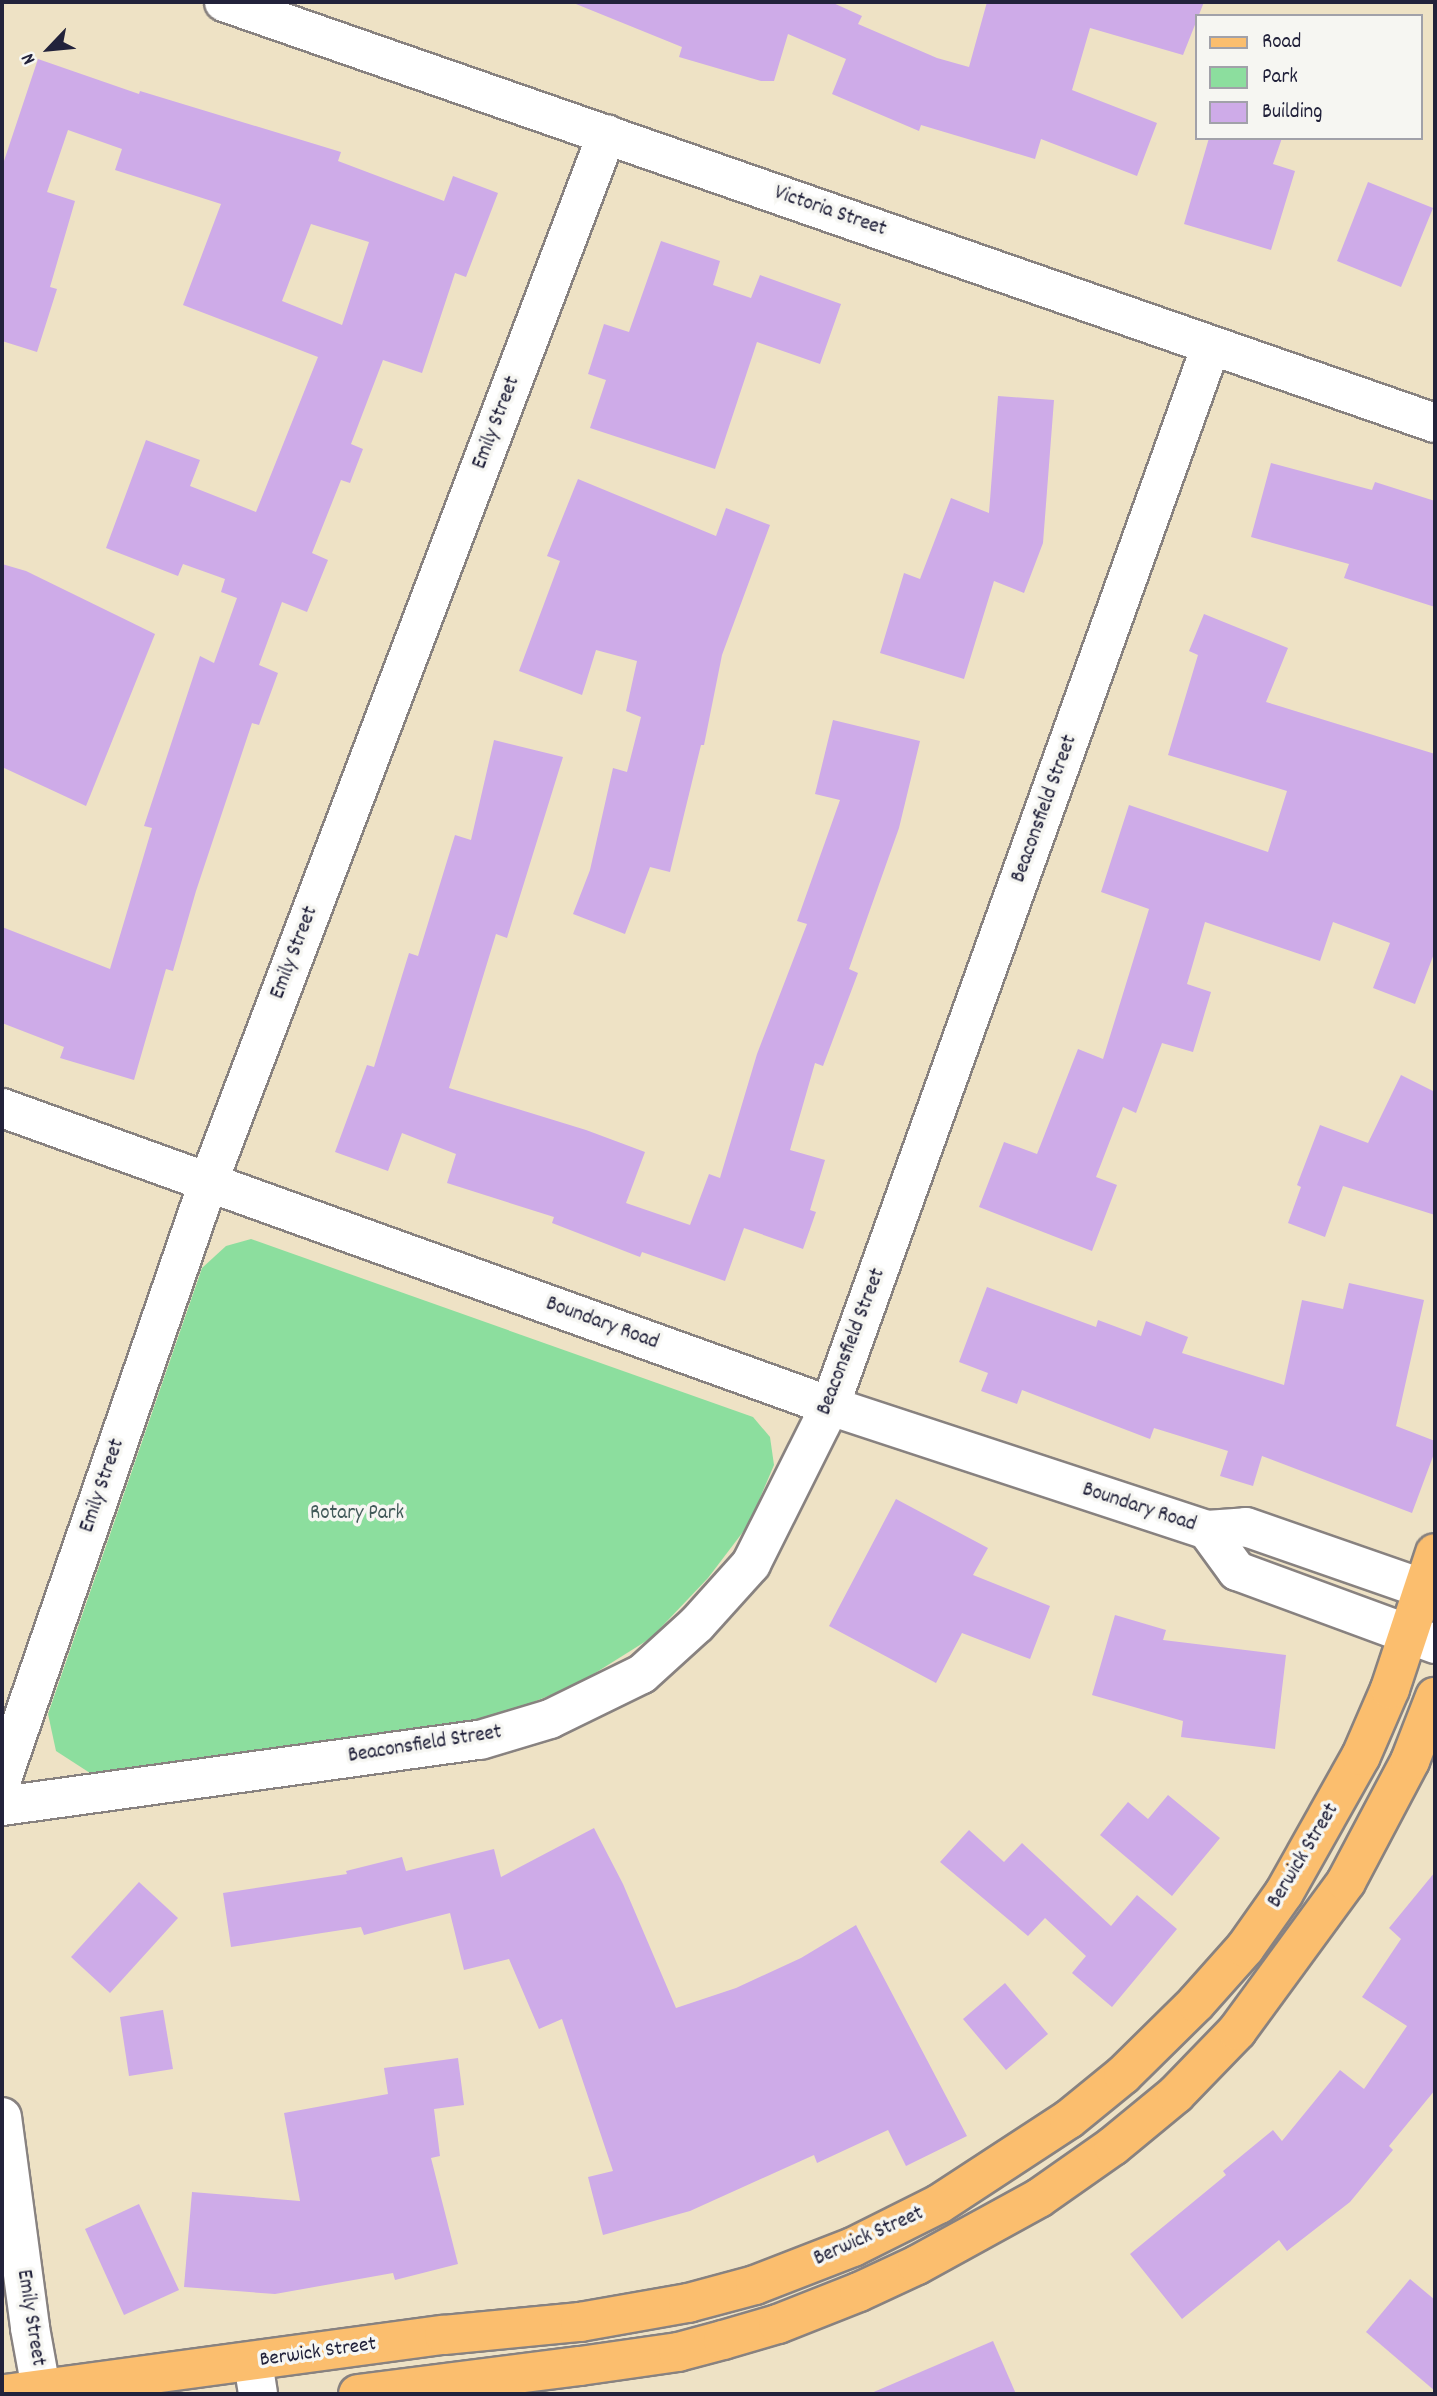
<!DOCTYPE html>
<style>
body{margin:0}
#map{position:relative;width:1437px;height:2396px;overflow:hidden;background:#eee2c5;font-family:Dekko,sans-serif}
div>[style]{position:absolute}
.green>*{inset:0;background:#8cde9e}
.building>*{inset:0;background:#ceabe8}
.roads{filter:drop-shadow(2px 0 #888280) drop-shadow(-2px 0 #888280) drop-shadow(0 2px #888280) drop-shadow(0 -2px #888280)}
.minor>*{height:38px;margin:-19px;padding:0 19px;transform-origin:19px;border-radius:19px;background:#fff}
.major>*{height:38px;margin:-19px;padding:0 19px;transform-origin:19px;border-radius:19px;background:#fbbe6e}
span{translate:-50% -50%;white-space:nowrap;text-align:center;line-height:1.15;-webkit-text-stroke:7px #f6f6f2;paint-order:stroke}
.street-label{font-size:21px;color:#22223b}
.park-label{font-size:21px;color:#425a59}
.frame{position:absolute;inset:0;border:4px solid #22223b;pointer-events:none}
.legend{position:absolute;left:1195px;top:14px;width:228px;height:126px;box-sizing:border-box;background:#f6f6f2;border:2px solid #a1a1a9;margin:0;padding:9px 12px;list-style:none;font-size:21px;color:#22223b}
.legend li{display:flex;align-items:center;gap:14px;height:35px}
.legend b{width:35px;border:2px solid #a1a1a9}
.north{position:absolute;left:14px;top:14px;width:70px;height:70px;-webkit-text-stroke:5px #f6f6f2;paint-order:stroke;rotate:244deg;font-size:19px;font-weight:700;line-height:28px;text-align:center;color:#22223b}
.north::after{content:'';display:block;margin:auto;width:24px;height:32px;background:#22223b;clip-path:polygon(50% 0,100% 100%,50% 72%,0 100%)}
</style>
<div id="map">
<div class="green">
<div style="clip-path:polygon(251px 1239px,753px 1417px,770px 1437px,774px 1465px,749px 1524px,708px 1578px,651px 1638px,576px 1685px,478px 1724px,90px 1773px,56px 1751px,48px 1714px,202px 1268px,226px 1246px)"></div>
</div>
<div class="building">
<div style="clip-path:polygon(571px 2px,831px 2px,862px 16px,858px 24px,937px 58px,969px 67px,987px 2px,1204px 2px,1183px 55px,1090px 28px,1072px 90px,1157px 123px,1137px 176px,1041px 139px,1035px 159px,921px 125px,919px 131px,832px 94px,846px 59px,788px 34px,774px 81px,761px 81px,679px 57px,682px 47px)"></div>
<div style="clip-path:polygon(evenodd,38px 59px,139px 94px,140px 91px,341px 152px,338px 161px,444px 201px,453px 176px,498px 193px,466px 277px,455px 273px,422px 373px,383px 360px,351px 444px,363px 449px,350px 483px,341px 480px,312px 553px,328px 560px,307px 612px,282px 602px,259px 665px,278px 673px,259px 725px,252px 723px,196px 891px,173px 971px,166px 969px,134px 1080px,60px 1058px,64px 1047px,2px 1023px,2px 927px,110px 969px,152px 828px,144px 826px,200px 656px,214px 663px,237px 598px,221px 592px,225px 579px,183px 564px,178px 576px,106px 548px,146px 440px,200px 460px,190px 486px,256px 512px,318px 357px,183px 305px,221px 204px,115px 170px,122px 149px,68px 130px,47px 192px,75px 201px,50px 287px,57px 289px,37px 352px,2px 341px,2px 167px,38px 59px,311px 224px,369px 242px,342px 325px,282px 301px,311px 224px)"></div>
<div style="clip-path:polygon(1209px 138px,1282px 138px,1273px 164px,1295px 171px,1271px 250px,1184px 224px)"></div>
<div style="clip-path:polygon(1368px 182px,1433px 208px,1401px 287px,1337px 261px)"></div>
<div style="clip-path:polygon(661px 241px,720px 261px,713px 285px,751px 298px,760px 275px,841px 304px,820px 364px,757px 342px,715px 469px,590px 428px,606px 380px,588px 374px,604px 324px,629px 332px)"></div>
<div style="clip-path:polygon(998px 396px,1054px 400px,1043px 543px,1024px 593px,994px 581px,964px 679px,880px 653px,904px 573px,920px 579px,951px 498px,989px 513px)"></div>
<div style="clip-path:polygon(1271px 463px,1372px 490px,1375px 482px,1435px 501px,1435px 607px,1344px 578px,1349px 564px,1251px 537px)"></div>
<div style="clip-path:polygon(578px 479px,716px 536px,726px 508px,770px 525px,722px 655px,704px 745px,701px 745px,670px 872px,650px 867px,625px 934px,573px 914px,590px 870px,613px 768px,627px 772px,641px 717px,626px 711px,637px 661px,596px 650px,582px 695px,519px 671px,560px 561px,547px 556px)"></div>
<div style="clip-path:polygon(2px 564px,26px 571px,155px 634px,86px 806px,2px 767px)"></div>
<div style="clip-path:polygon(1204px 614px,1288px 648px,1266px 702px,1435px 754px,1435px 951px,1415px 1004px,1373px 988px,1390px 943px,1333px 922px,1320px 961px,1205px 922px,1187px 984px,1211px 992px,1193px 1052px,1162px 1043px,1136px 1113px,1123px 1107px,1096px 1177px,1117px 1185px,1092px 1251px,979px 1207px,1004px 1142px,1037px 1154px,1078px 1049px,1103px 1059px,1149px 909px,1101px 892px,1129px 805px,1268px 852px,1287px 791px,1168px 755px,1198px 655px,1189px 651px)"></div>
<div style="clip-path:polygon(833px 720px,920px 741px,899px 828px,849px 969px,858px 973px,823px 1066px,815px 1063px,790px 1150px,825px 1160px,810px 1210px,816px 1212px,803px 1249px,744px 1228px,725px 1281px,642px 1252px,640px 1257px,552px 1223px,554px 1217px,447px 1183px,456px 1154px,402px 1133px,388px 1171px,335px 1152px,367px 1065px,374px 1067px,409px 953px,418px 956px,455px 835px,471px 840px,494px 740px,563px 757px,507px 938px,496px 934px,449px 1088px,586px 1130px,645px 1152px,626px 1203px,690px 1225px,709px 1174px,720px 1178px,757px 1054px,807px 924px,797px 921px,840px 800px,815px 794px)"></div>
<div style="clip-path:polygon(1401px 1075px,1435px 1092px,1435px 1215px,1343px 1186px,1325px 1237px,1288px 1223px,1301px 1187px,1297px 1185px,1320px 1125px,1368px 1143px)"></div>
<div style="clip-path:polygon(1349px 1283px,1424px 1300px,1396px 1426px,1435px 1441px,1435px 1451px,1412px 1513px,1262px 1456px,1253px 1486px,1220px 1476px,1228px 1451px,1154px 1428px,1150px 1439px,1022px 1390px,1017px 1404px,981px 1391px,988px 1373px,959px 1362px,987px 1287px,1096px 1327px,1098px 1320px,1141px 1336px,1146px 1321px,1188px 1337px,1182px 1353px,1284px 1385px,1302px 1300px,1343px 1309px)"></div>
<div style="clip-path:polygon(896px 1499px,988px 1548px,973px 1575px,1050px 1606px,1030px 1659px,962px 1633px,936px 1683px,829px 1626px)"></div>
<div style="clip-path:polygon(1115px 1615px,1166px 1630px,1163px 1640px,1286px 1655px,1275px 1749px,1181px 1737px,1183px 1721px,1092px 1695px)"></div>
<div style="clip-path:polygon(1168px 1795px,1220px 1838px,1172px 1896px,1100px 1835px,1128px 1802px,1148px 1819px)"></div>
<div style="clip-path:polygon(594px 1828px,623px 1884px,676px 2008px,736px 1988px,801px 1958px,856px 1925px,967px 2136px,906px 2166px,888px 2130px,817px 2163px,814px 2155px,690px 2211px,603px 2235px,588px 2177px,613px 2171px,562px 2019px,539px 2029px,509px 1959px,464px 1970px,450px 1913px,364px 1935px,361px 1927px,231px 1947px,223px 1893px,347px 1874px,346px 1871px,402px 1857px,406px 1871px,494px 1849px,501px 1877px)"></div>
<div style="clip-path:polygon(969px 1830px,1004px 1862px,1022px 1843px,1111px 1926px,1137px 1895px,1177px 1929px,1112px 2007px,1072px 1973px,1086px 1956px,1045px 1918px,1028px 1936px,940px 1862px)"></div>
<div style="clip-path:polygon(1435px 1872px,1435px 2090px,1389px 2146px,1393px 2150px,1350px 2202px,1287px 2251px,1279px 2240px,1182px 2319px,1130px 2254px,1226px 2175px,1223px 2171px,1273px 2130px,1282px 2141px,1340px 2070px,1364px 2089px,1407px 2026px,1362px 1997px,1401px 1939px,1389px 1928px)"></div>
<div style="clip-path:polygon(139px 1882px,178px 1918px,110px 1993px,71px 1957px)"></div>
<div style="clip-path:polygon(1005px 1983px,1048px 2034px,1006px 2070px,963px 2019px)"></div>
<div style="clip-path:polygon(163px 2010px,173px 2069px,129px 2076px,120px 2017px)"></div>
<div style="clip-path:polygon(458px 2058px,464px 2105px,434px 2109px,440px 2156px,431px 2158px,458px 2264px,395px 2280px,393px 2273px,275px 2294px,184px 2287px,192px 2192px,300px 2201px,284px 2113px,388px 2094px,384px 2068px)"></div>
<div style="clip-path:polygon(139px 2204px,179px 2290px,124px 2315px,85px 2229px)"></div>
<div style="clip-path:polygon(1410px 2279px,1435px 2300px,1435px 2391px,1366px 2332px)"></div>
<div style="clip-path:polygon(993px 2341px,1016px 2394px,869px 2394px)"></div>
</div>
<div class="roads">
<div class="minor">
<div style="left:224px;top:2px;width:1282px;rotate:19.17deg"></div>
<div style="left:2px;top:1108px;width:880px;rotate:19.79deg"></div>
<div style="left:830px;top:1406px;width:397px;rotate:18.2deg"></div>
<div style="left:1207px;top:1530px;width:39px;rotate:-4deg"></div>
<div style="left:1246px;top:1527px;width:200px;rotate:19.2deg"></div>
<div style="left:1207px;top:1530px;width:51px;rotate:53.8deg"></div>
<div style="left:1237px;top:1571px;width:211px;rotate:20.2deg"></div>
<div style="left:2px;top:1779px;width:631px;rotate:-70.93deg"></div>
<div style="left:208px;top:1183px;width:1122px;rotate:-69.18deg"></div>
<div style="left:2px;top:1806px;width:483px;rotate:-7.9deg"></div>
<div style="left:480px;top:1740px;width:73px;rotate:-16.7deg"></div>
<div style="left:550px;top:1719px;width:102px;rotate:-26.1deg"></div>
<div style="left:642px;top:1674px;width:74px;rotate:-42.3deg"></div>
<div style="left:697px;top:1624px;width:81px;rotate:-48deg"></div>
<div style="left:751px;top:1564px;width:177px;rotate:-63.4deg"></div>
<div style="left:830px;top:1406px;width:1126px;rotate:-70.23deg"></div>
<div style="left:2px;top:2117px;width:213px;rotate:82.4deg"></div>
<div style="left:30px;top:2328px;width:67px;rotate:79.7deg"></div>
<div style="left:253px;top:2362px;width:32px;rotate:81deg"></div>
</div>
<div class="major">
<div style="left:5px;top:2394px;width:443px;rotate:-7.7deg"></div>
<div style="left:444px;top:2335px;width:137px;rotate:-5.5deg"></div>
<div style="left:580px;top:2322px;width:110px;rotate:-10deg"></div>
<div style="left:688px;top:2303px;width:69px;rotate:-15deg"></div>
<div style="left:755px;top:2285px;width:105px;rotate:-21.2deg"></div>
<div style="left:853px;top:2247px;width:96px;rotate:-26.6deg"></div>
<div style="left:939px;top:2204px;width:155px;rotate:-33.2deg"></div>
<div style="left:1069px;top:2119px;width:70px;rotate:-39.2deg"></div>
<div style="left:1123px;top:2075px;width:103px;rotate:-44.6deg"></div>
<div style="left:1196px;top:2003px;width:74px;rotate:-48.3deg"></div>
<div style="left:1245px;top:1948px;width:67px;rotate:-54.7deg"></div>
<div style="left:1284px;top:1893px;width:157px;rotate:-60.7deg"></div>
<div style="left:1361px;top:1756px;width:73px;rotate:-66.6deg"></div>
<div style="left:1390px;top:1689px;width:143px;rotate:-71.7deg"></div>
<div style="left:358px;top:2394px;width:224px;rotate:-7.2deg"></div>
<div style="left:580px;top:2366px;width:99px;rotate:-8.1deg"></div>
<div style="left:678px;top:2352px;width:47px;rotate:-14.9deg"></div>
<div style="left:723px;top:2340px;width:57px;rotate:-16.2deg"></div>
<div style="left:778px;top:2324px;width:87px;rotate:-21.6deg"></div>
<div style="left:859px;top:2292px;width:64px;rotate:-25deg"></div>
<div style="left:917px;top:2265px;width:139px;rotate:-28.8deg"></div>
<div style="left:1039px;top:2198px;width:90px;rotate:-35.1deg"></div>
<div style="left:1113px;top:2146px;width:82px;rotate:-39.5deg"></div>
<div style="left:1176px;top:2094px;width:88px;rotate:-45.9deg"></div>
<div style="left:1237px;top:2031px;width:185px;rotate:-53.8deg"></div>
<div style="left:1346px;top:1882px;width:137px;rotate:-62.1deg"></div>
<div style="left:1410px;top:1761px;width:69px;rotate:-68.7deg"></div>
</div>
</div>
<div class="street-label">
<span style="left:830px;top:212px;rotate:19deg">Victoria Street</span>
<span style="left:497px;top:423px;rotate:-69deg">Emily Street</span>
<span style="left:1045px;top:809px;rotate:-70deg">Beaconsfield Street</span>
<span style="left:295px;top:953px;rotate:-69deg">Emily Street</span>
<span style="left:602px;top:1324px;rotate:20deg">Boundary Road</span>
<span style="left:852px;top:1342px;rotate:-69deg">Beaconsfield Street</span>
<span style="left:103px;top:1486px;rotate:-71deg">Emily Street</span>
<span style="left:1139px;top:1508px;rotate:18deg">Boundary Road</span>
<span style="left:425px;top:1745px;rotate:-9deg">Beaconsfield Street</span>
<span style="left:1304px;top:1856px;rotate:-59deg">Berwick Street</span>
<span style="left:869px;top:2237px;rotate:-24deg">Berwick Street</span>
<span style="left:30px;top:2318px;rotate:81deg">Emily Street</span>
<span style="left:318px;top:2353px;rotate:-8deg">Berwick Street</span>
</div>
<div class="park-label">
<span style="left:357px;top:1514px">Rotary Park</span>
</div>
<div class="frame"></div>
<ul class="legend">
<li><b style="height:9px;background:#fbbe6e"></b>Road</li>
<li><b style="height:19px;background:#8cde9e"></b>Park</li>
<li><b style="height:19px;background:#ceabe8"></b>Building</li>
</ul>
<div class="north">N</div>
</div>
